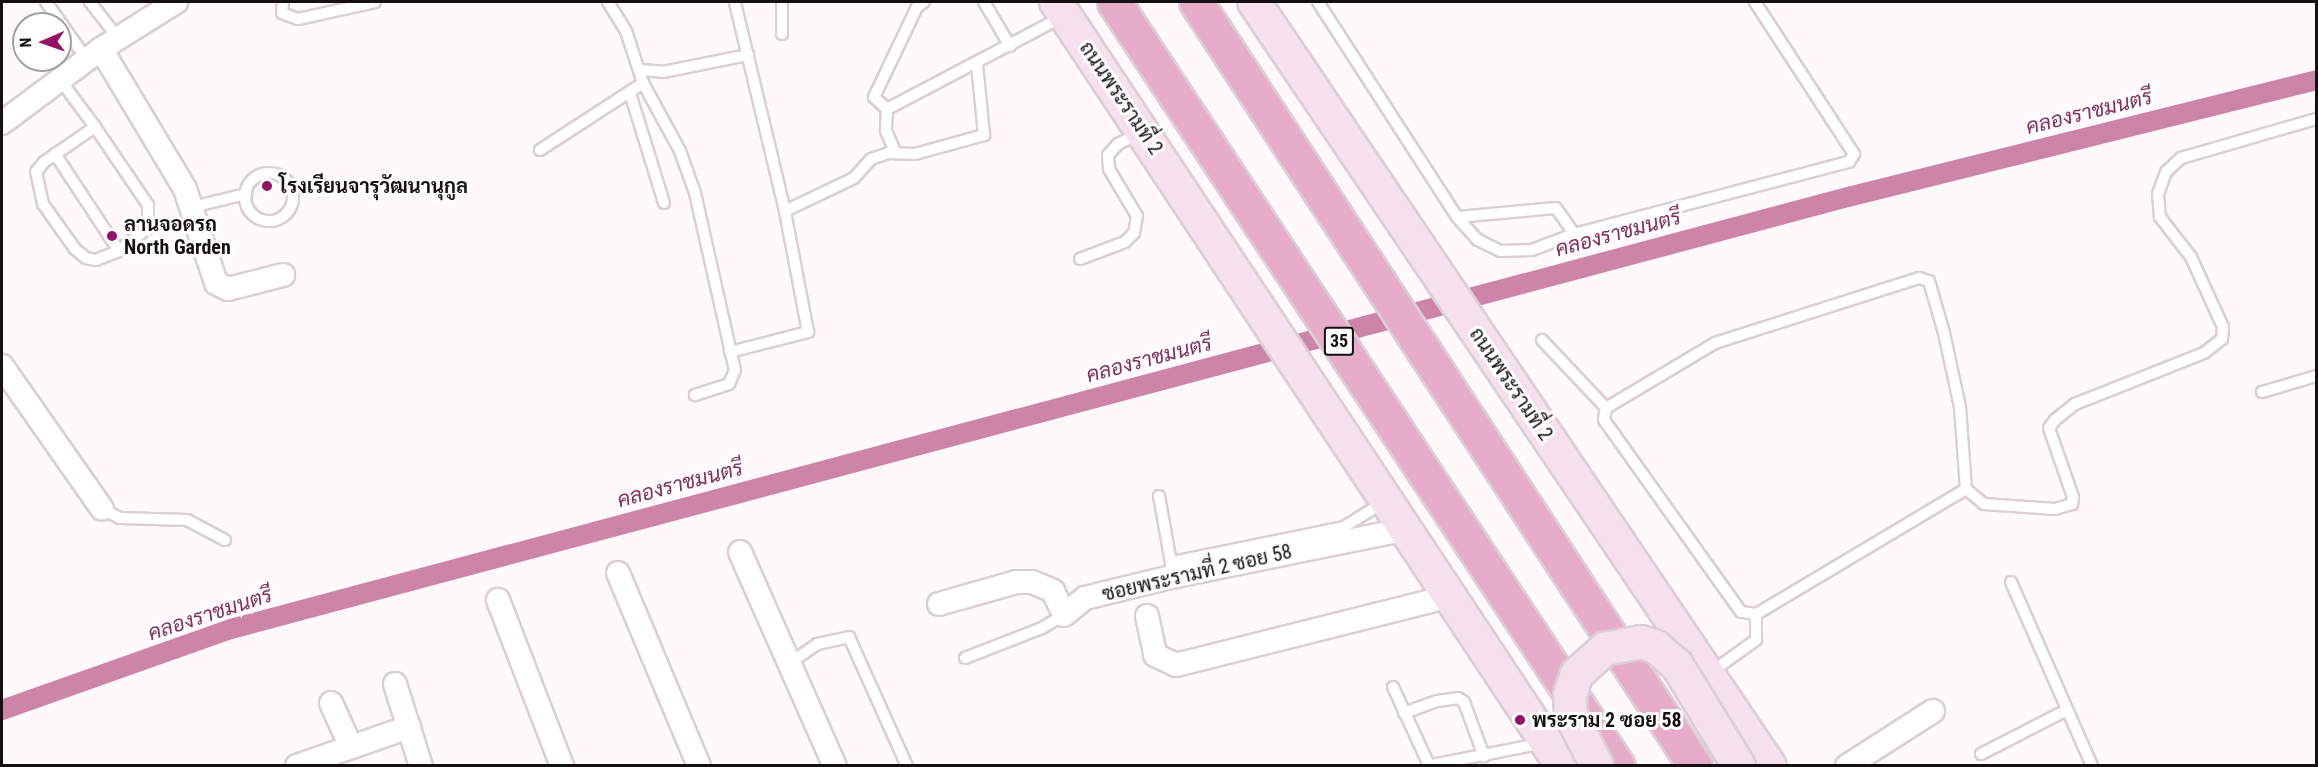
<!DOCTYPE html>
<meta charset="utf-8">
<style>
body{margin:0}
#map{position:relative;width:2318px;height:767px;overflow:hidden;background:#fff9fb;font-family:"Roboto Condensed",Sarabun,sans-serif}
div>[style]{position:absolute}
.canal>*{height:20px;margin:-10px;padding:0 10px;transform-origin:10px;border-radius:10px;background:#cd84a9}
.roads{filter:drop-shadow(2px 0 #dcced5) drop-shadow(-2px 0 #dcced5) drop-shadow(0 2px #dcced5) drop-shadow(0 -2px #dcced5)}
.service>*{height:10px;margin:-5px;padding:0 5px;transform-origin:5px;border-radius:5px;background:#fff}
.service>.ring{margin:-5px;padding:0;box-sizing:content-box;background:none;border:10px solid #fff;border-radius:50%}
.minor>*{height:22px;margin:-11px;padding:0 11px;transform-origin:11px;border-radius:11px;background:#fff}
.secondary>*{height:32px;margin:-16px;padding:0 16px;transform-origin:16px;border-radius:16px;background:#f6e0eb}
.trunk>*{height:33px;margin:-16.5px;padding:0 16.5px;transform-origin:16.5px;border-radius:16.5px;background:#e6acca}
.bridges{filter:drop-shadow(2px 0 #dcced5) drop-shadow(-2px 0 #dcced5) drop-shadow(0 2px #dcced5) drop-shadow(0 -2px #dcced5)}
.secondary-bridge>*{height:32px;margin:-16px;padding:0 16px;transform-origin:16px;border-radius:16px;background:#f6e0eb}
.dots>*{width:16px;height:16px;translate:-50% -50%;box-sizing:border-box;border:3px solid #fff;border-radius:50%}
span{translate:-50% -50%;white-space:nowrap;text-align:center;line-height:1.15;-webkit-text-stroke:6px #fff;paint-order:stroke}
.shield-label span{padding:2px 4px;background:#fff;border:2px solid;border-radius:4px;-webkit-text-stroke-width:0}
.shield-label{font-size:18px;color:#151113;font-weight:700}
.street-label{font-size:20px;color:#151113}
.poi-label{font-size:20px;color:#151113;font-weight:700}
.left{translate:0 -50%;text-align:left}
.water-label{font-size:21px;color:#852e60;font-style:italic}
.frame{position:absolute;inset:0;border:3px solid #151113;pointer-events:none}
.north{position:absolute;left:12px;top:12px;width:60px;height:60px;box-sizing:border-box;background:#fff;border:2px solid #a1a0a1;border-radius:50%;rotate:268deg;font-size:16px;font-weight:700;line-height:24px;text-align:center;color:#151113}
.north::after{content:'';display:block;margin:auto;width:21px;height:27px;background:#961067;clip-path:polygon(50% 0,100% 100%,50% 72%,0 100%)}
</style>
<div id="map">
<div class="canal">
<div style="left:2px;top:710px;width:243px;rotate:-19.5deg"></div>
<div style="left:231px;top:629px;width:1674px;rotate:-14.96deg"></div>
<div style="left:1848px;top:197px;width:482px;rotate:-14deg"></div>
</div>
<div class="roads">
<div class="service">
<div style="left:46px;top:2px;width:71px;rotate:54.7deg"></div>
<div style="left:90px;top:2px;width:46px;rotate:52.1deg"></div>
<div style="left:283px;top:2px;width:11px;rotate:95deg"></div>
<div style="left:282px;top:13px;width:17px;rotate:21deg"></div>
<div style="left:298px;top:19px;width:79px;rotate:-12.4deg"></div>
<div style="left:924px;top:2px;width:9px;rotate:144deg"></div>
<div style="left:917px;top:7px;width:100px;rotate:115.5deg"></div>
<div style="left:874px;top:97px;width:18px;rotate:43deg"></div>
<div style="left:887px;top:109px;width:200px;rotate:-27.7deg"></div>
<div style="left:984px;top:2px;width:51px;rotate:59.4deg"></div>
<div style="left:1318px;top:2px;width:256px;rotate:57.1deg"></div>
<div style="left:1457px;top:217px;width:31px;rotate:48deg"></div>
<div style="left:1478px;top:240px;width:25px;rotate:26deg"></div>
<div style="left:1501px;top:251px;width:31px;rotate:-2deg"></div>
<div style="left:1532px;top:250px;width:45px;rotate:-20.9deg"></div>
<div style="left:782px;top:34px;width:32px;rotate:-90deg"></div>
<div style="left:642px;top:70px;width:21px;rotate:5deg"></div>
<div style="left:663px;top:72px;width:87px;rotate:-11.3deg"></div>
<div style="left:61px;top:81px;width:57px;rotate:53.5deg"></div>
<div style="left:95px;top:127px;width:94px;rotate:55.8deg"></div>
<div style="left:148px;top:205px;width:23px;rotate:90deg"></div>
<div style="left:148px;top:228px;width:37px;rotate:142deg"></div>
<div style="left:119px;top:251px;width:25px;rotate:159deg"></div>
<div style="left:96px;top:260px;width:10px;rotate:-169deg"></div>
<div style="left:86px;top:258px;width:14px;rotate:-141deg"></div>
<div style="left:75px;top:249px;width:55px;rotate:-125.4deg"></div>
<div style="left:43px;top:204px;width:33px;rotate:-102deg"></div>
<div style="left:36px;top:172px;width:13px;rotate:-51deg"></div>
<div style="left:44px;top:162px;width:62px;rotate:-34.5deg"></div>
<div style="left:643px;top:83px;width:77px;rotate:61.4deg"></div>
<div style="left:680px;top:151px;width:45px;rotate:70.3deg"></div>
<div style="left:695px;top:193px;width:181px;rotate:77.3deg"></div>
<div style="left:735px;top:370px;width:15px;rotate:113deg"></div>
<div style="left:729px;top:384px;width:36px;rotate:162deg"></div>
<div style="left:630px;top:93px;width:115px;rotate:72.8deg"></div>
<div style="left:887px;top:109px;width:22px;rotate:93deg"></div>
<div style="left:886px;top:131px;width:22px;rotate:66deg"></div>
<div style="left:540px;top:150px;width:123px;rotate:-33deg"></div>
<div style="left:643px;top:83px;width:55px;rotate:-108.1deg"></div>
<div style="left:626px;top:31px;width:34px;rotate:-122deg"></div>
<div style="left:55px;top:154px;width:116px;rotate:56.6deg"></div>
<div class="ring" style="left:245px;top:173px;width:38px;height:38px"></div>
<div style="left:192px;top:207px;width:56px;rotate:-13.5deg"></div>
<div style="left:785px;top:211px;width:76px;rotate:-25.6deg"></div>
<div style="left:854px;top:178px;width:25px;rotate:-48deg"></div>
<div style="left:871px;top:159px;width:18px;rotate:-19deg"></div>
<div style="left:888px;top:153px;width:27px;rotate:2deg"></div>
<div style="left:915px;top:154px;width:72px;rotate:-15.4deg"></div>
<div style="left:984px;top:135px;width:71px;rotate:-95.6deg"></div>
<div style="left:1457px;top:217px;width:99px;rotate:-5.2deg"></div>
<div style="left:1556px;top:208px;width:32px;rotate:55deg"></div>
<div style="left:1574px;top:234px;width:284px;rotate:-14.7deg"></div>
<div style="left:1849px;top:162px;width:9px;rotate:-58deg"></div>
<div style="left:1854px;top:154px;width:181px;rotate:-123.1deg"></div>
<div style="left:1080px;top:259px;width:48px;rotate:-20.7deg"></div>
<div style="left:1125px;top:242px;width:13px;rotate:-45deg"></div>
<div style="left:1134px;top:233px;width:17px;rotate:-80deg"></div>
<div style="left:1137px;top:216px;width:55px;rotate:-120.8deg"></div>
<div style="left:1109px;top:169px;width:14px;rotate:-94deg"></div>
<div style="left:1108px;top:155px;width:15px;rotate:-48deg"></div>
<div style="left:1118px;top:144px;width:25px;rotate:-27deg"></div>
<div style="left:1919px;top:278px;width:10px;rotate:17deg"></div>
<div style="left:1929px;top:281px;width:54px;rotate:73.9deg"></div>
<div style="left:1944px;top:333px;width:76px;rotate:77.8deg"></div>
<div style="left:1960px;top:407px;width:82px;rotate:85.8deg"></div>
<div style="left:1966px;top:489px;width:244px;rotate:149.2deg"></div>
<div style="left:1756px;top:614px;width:15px;rotate:-172deg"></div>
<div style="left:1741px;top:612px;width:236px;rotate:-125.5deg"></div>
<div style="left:1604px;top:420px;width:12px;rotate:-81deg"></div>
<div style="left:1606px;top:408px;width:127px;rotate:-30.8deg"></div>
<div style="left:1715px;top:343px;width:214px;rotate:-17.7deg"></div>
<div style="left:1542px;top:340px;width:93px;rotate:46.7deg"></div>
<div style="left:730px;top:352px;width:81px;rotate:-14.4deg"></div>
<div style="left:808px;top:332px;width:123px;rotate:-100.8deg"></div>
<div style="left:785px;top:211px;width:215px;rotate:-103.5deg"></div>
<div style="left:2262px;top:392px;width:56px;rotate:-16.5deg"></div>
<div style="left:1966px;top:489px;width:23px;rotate:40deg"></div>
<div style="left:1984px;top:504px;width:71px;rotate:4deg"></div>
<div style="left:2055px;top:509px;width:18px;rotate:-16deg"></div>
<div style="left:2072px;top:504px;width:7px;rotate:-82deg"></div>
<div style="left:2073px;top:497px;width:73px;rotate:-109.2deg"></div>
<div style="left:2049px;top:428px;width:10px;rotate:-53deg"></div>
<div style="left:2055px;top:420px;width:26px;rotate:-39deg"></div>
<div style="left:2075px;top:404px;width:139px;rotate:-21.6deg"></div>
<div style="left:2204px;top:353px;width:23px;rotate:-38deg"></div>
<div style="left:2222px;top:339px;width:12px;rotate:-85deg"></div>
<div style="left:2223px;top:327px;width:77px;rotate:-114.6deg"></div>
<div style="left:2191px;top:257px;width:51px;rotate:-127.8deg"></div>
<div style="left:2160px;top:217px;width:23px;rotate:-95deg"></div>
<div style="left:2158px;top:194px;width:23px;rotate:-70deg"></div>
<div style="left:2166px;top:172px;width:21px;rotate:-43deg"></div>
<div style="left:2181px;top:158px;width:141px;rotate:-16.1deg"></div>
<div style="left:1159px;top:496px;width:73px;rotate:79.8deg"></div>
<div style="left:102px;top:509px;width:20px;rotate:27deg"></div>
<div style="left:120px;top:518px;width:67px;rotate:1.7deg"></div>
<div style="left:187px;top:520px;width:43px;rotate:27.8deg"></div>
<div style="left:1173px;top:562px;width:175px;rotate:-11.6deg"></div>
<div style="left:1344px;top:527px;width:47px;rotate:-32deg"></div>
<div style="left:2011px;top:582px;width:201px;rotate:66.2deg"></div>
<div style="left:965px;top:658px;width:83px;rotate:-21.3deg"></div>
<div style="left:1042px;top:628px;width:26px;rotate:-31deg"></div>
<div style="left:790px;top:663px;width:33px;rotate:-35deg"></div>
<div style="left:817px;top:644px;width:33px;rotate:-12deg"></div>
<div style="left:849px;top:637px;width:141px;rotate:65.8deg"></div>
<div style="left:1710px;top:673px;width:57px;rotate:-35.7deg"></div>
<div style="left:1756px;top:640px;width:26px;rotate:-90deg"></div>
<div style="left:1393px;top:687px;width:86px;rotate:65.2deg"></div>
<div style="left:1404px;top:713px;width:35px;rotate:-20deg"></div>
<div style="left:1437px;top:701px;width:21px;rotate:-8deg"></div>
<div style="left:1458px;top:698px;width:7px;rotate:34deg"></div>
<div style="left:1464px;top:702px;width:58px;rotate:69.7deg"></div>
<div style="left:1981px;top:754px;width:97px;rotate:-27.1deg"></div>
<div style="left:1427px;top:766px;width:118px;rotate:-11.2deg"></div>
</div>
<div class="minor">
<div style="left:101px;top:49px;width:163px;rotate:59deg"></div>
<div style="left:185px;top:189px;width:99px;rotate:71.7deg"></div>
<div style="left:216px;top:283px;width:13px;rotate:27deg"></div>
<div style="left:228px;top:289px;width:57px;rotate:-14.3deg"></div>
<div style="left:2px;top:123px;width:124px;rotate:-36.8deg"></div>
<div style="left:101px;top:49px;width:89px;rotate:-32.1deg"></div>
<div style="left:2px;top:366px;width:174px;rotate:55deg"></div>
<div style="left:740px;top:552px;width:234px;rotate:66.1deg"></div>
<div style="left:618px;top:573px;width:209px;rotate:67.2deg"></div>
<div style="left:498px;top:600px;width:178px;rotate:68.9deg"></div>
<div style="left:939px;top:604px;width:80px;rotate:-15.9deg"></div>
<div style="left:1016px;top:582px;width:16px"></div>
<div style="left:1032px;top:582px;width:23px;rotate:23deg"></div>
<div style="left:1053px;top:591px;width:26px;rotate:65deg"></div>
<div style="left:1064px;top:615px;width:27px;rotate:-39deg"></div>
<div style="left:1085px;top:598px;width:89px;rotate:-13.7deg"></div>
<div style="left:1171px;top:577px;width:240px;rotate:-11.5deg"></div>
<div style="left:1147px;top:616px;width:40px;rotate:78deg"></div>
<div style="left:1155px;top:655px;width:23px;rotate:25deg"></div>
<div style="left:1176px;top:665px;width:283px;rotate:-14.1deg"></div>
<div style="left:395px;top:684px;width:86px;rotate:72.4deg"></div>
<div style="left:331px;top:703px;width:48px;rotate:65.6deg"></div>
<div style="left:297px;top:766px;width:119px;rotate:-19.2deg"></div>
<div style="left:1847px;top:766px;width:102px;rotate:-32.6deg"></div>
</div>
<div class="secondary">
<div style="left:1056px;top:2px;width:916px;rotate:56.48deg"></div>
<div style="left:1254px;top:2px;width:922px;rotate:55.97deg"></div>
</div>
<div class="trunk">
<div style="left:1114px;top:2px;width:915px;rotate:56.59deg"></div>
<div style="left:1196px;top:2px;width:913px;rotate:56.85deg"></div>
</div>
</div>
<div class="bridges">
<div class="secondary-bridge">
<div style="left:1597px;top:766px;width:57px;rotate:-117deg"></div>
<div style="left:1571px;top:715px;width:20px;rotate:-93deg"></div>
<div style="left:1570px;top:695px;width:22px;rotate:-72deg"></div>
<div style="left:1577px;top:674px;width:38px;rotate:-42deg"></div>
<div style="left:1605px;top:649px;width:37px;rotate:-11deg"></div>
<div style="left:1641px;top:642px;width:16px;rotate:18deg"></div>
<div style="left:1656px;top:647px;width:28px;rotate:41deg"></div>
<div style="left:1677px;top:665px;width:119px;rotate:58.5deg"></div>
</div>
</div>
<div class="dots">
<div style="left:267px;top:186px;background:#961067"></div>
<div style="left:112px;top:236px;background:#961067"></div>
<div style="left:1520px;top:720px;background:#961067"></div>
</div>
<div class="shield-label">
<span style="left:1339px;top:341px">35</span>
</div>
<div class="street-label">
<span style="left:1121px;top:98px;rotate:56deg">ถนนพระรามที่ 2</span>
<span style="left:1511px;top:384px;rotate:56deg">ถนนพระรามที่ 2</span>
<span style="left:1197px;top:573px;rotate:-13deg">ซอยพระรามที่ 2 ซอย 58</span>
</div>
<div class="poi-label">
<span class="left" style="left:279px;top:186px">โรงเรียนจารุวัฒนานุกูล</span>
<span class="left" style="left:124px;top:236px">ลานจอดรถ<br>North Garden</span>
<span class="left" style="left:1532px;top:720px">พระราม 2 ซอย 58</span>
</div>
<div class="water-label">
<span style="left:2089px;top:112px;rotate:-14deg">คลองราชมนตรี</span>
<span style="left:1618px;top:233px;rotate:-15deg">คลองราชมนตรี</span>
<span style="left:1149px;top:359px;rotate:-15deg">คลองราชมนตรี</span>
<span style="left:680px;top:484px;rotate:-15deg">คลองราชมนตรี</span>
<span style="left:210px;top:614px;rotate:-18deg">คลองราชมนตรี</span>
</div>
<div class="frame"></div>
<div class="north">N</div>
</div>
